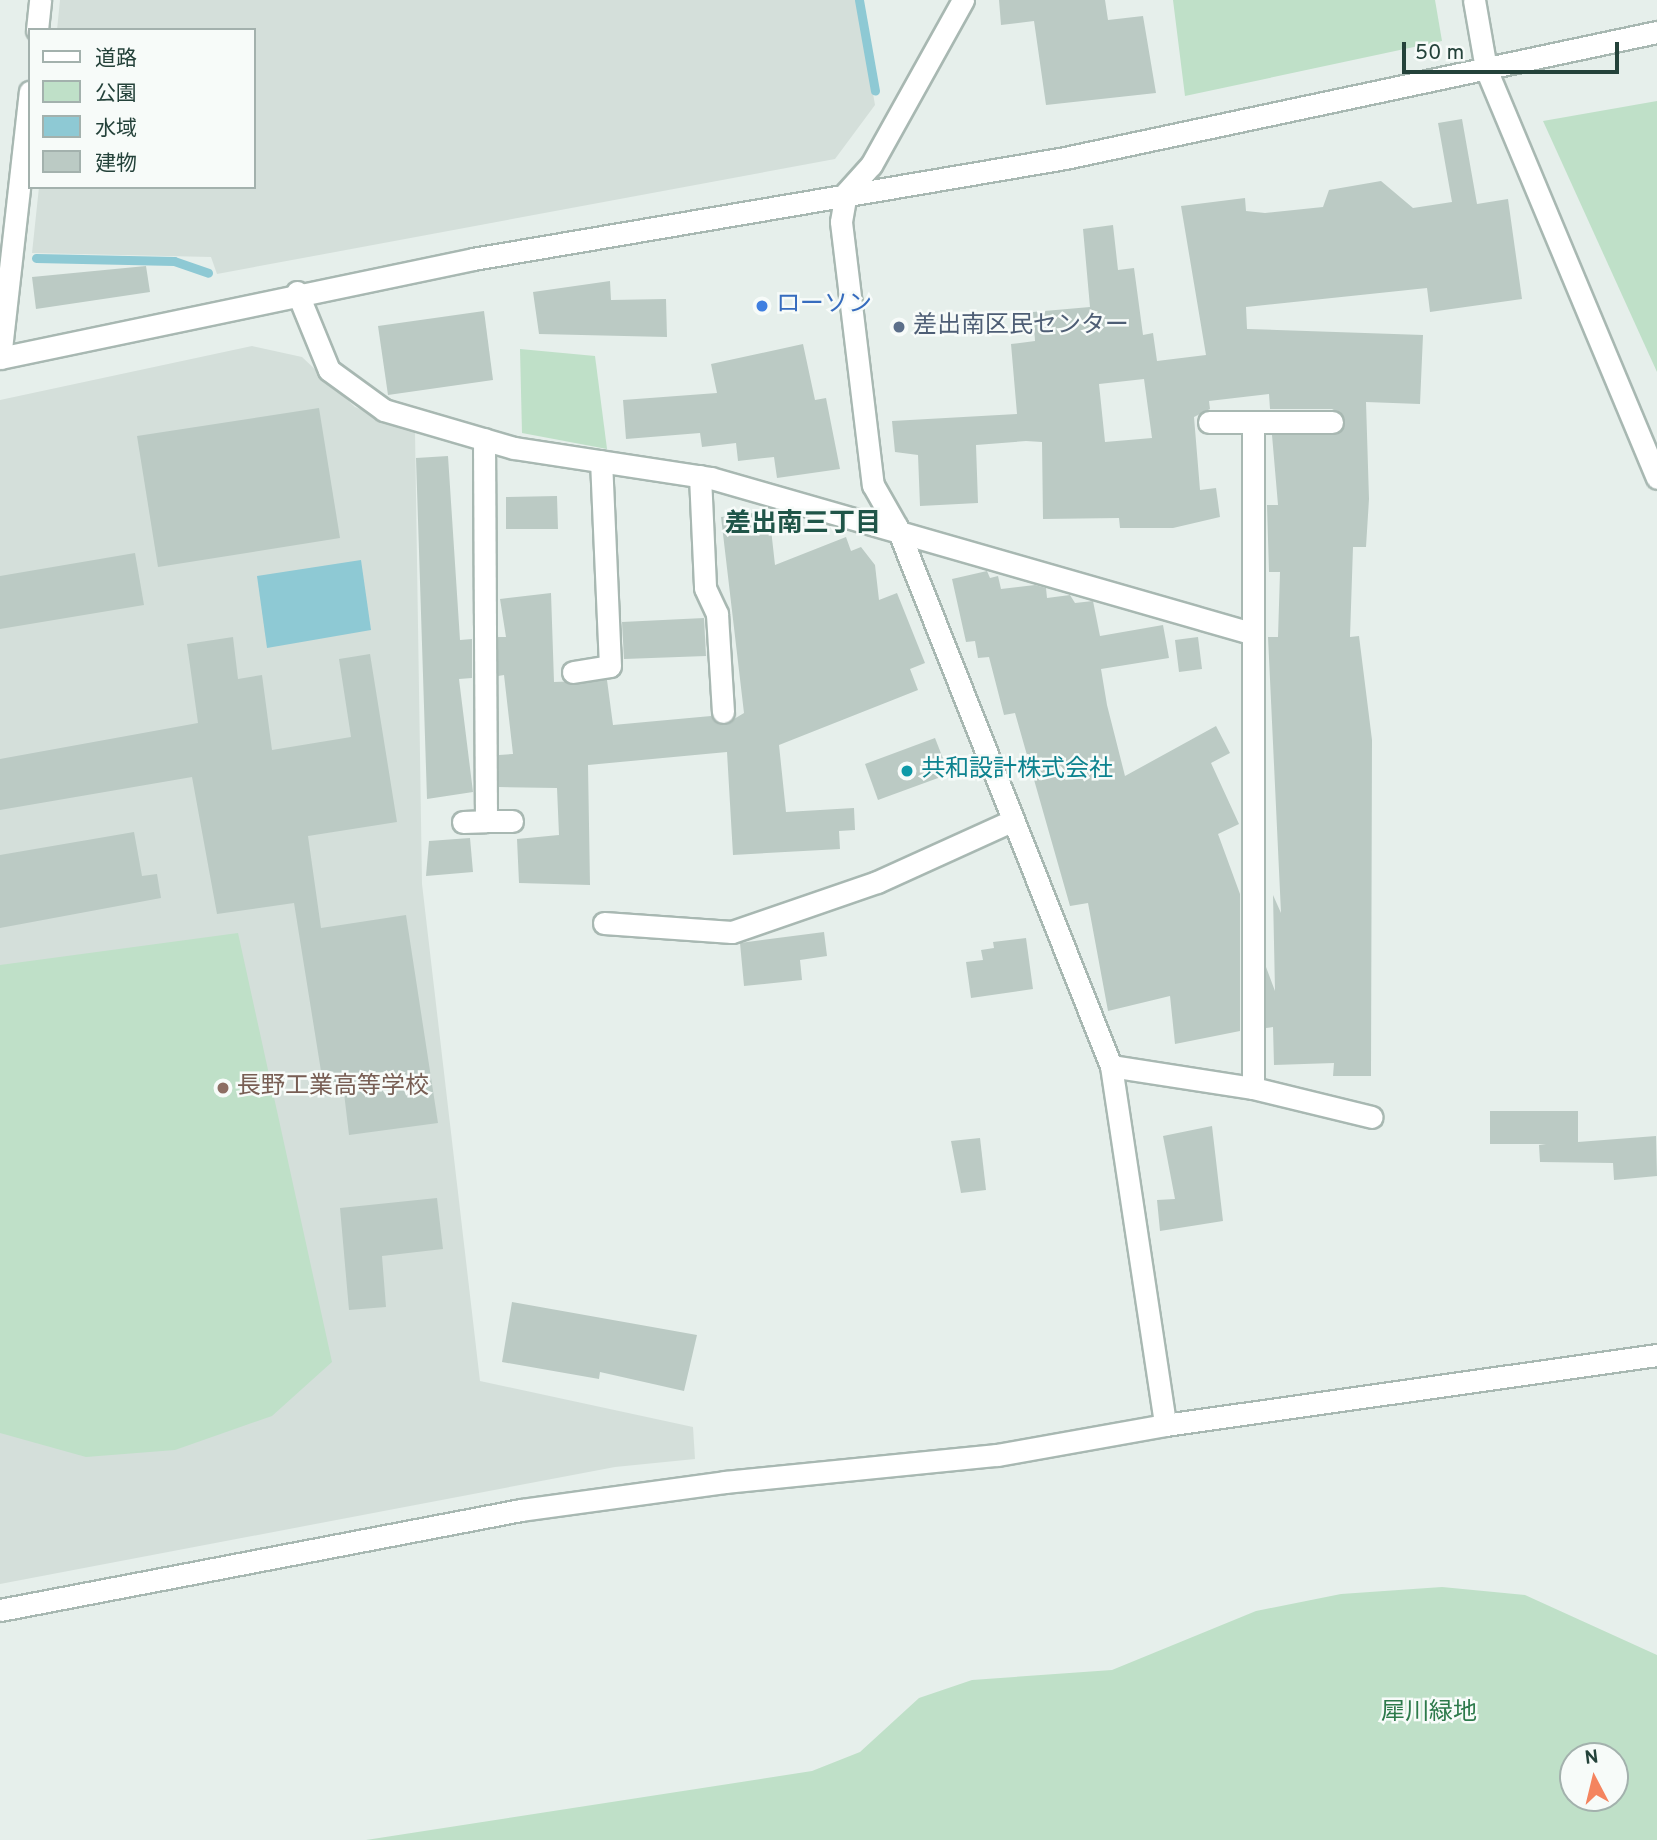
<!DOCTYPE html>
<meta charset="utf-8">
<style>
body{margin:0}
#map{position:relative;width:1657px;height:1840px;overflow:hidden;background:#e6efeb;font-family:Overpass,"Noto Sans JP",sans-serif}
div>[style]{position:absolute}
.built>*{inset:0;background:#d4dfda}
.green>*{inset:0;background:#bfe0c8}
.water>*{inset:0;background:#8ec9d4}
.stream>*{height:9px;margin:-4.5px;padding:0 4.5px;transform-origin:4.5px;border-radius:4.5px;background:#8ec9d4}
.building>*{inset:0;background:#bbcac4}
.roads{filter:drop-shadow(2px 0 #a8b8b2) drop-shadow(-2px 0 #a8b8b2) drop-shadow(0 2px #a8b8b2) drop-shadow(0 -2px #a8b8b2)}
.minor>*{height:21px;margin:-10.5px;padding:0 10.5px;transform-origin:10.5px;border-radius:10.5px;background:#fff}
.dots>*{width:19px;height:19px;translate:-50% -50%;box-sizing:border-box;border:4px solid #f7fbf9;border-radius:50%}
span{translate:-50% -50%;white-space:nowrap;text-align:center;line-height:1.15;-webkit-text-stroke:5px #f7fbf9;paint-order:stroke}
.shop-label{font-size:24px;color:#366cbe}
.left{translate:0 -50%;text-align:left}
.service-label{font-size:24px;color:#4e5e75}
.culture-label{font-size:24px;color:#0d838f}
.education-label{font-size:24px;color:#785e54}
.park-label{font-size:24px;color:#2d7a4b}
.neighbourhood-label{font-size:26px;color:#1f5548;font-weight:700}
.legend{position:absolute;left:28px;top:28px;width:228px;height:161px;box-sizing:border-box;background:#f7fbf9;border:2px solid #a3b1ad;margin:0;padding:9px 12px;list-style:none;font-size:21px;color:#24423a}
.legend li{display:flex;align-items:center;gap:14px;height:35px}
.legend b{width:35px;border:2px solid #a3b1ad}
.north{position:absolute;left:1559px;top:1742px;width:70px;height:70px;box-sizing:border-box;background:#f7fbf9;border:2px solid #a3b1ad;border-radius:50%;rotate:353deg;font-size:19px;font-weight:700;line-height:28px;text-align:center;color:#24423a}
.north::after{content:'';display:block;margin:auto;width:24px;height:32px;background:#f4845f;clip-path:polygon(50% 0,100% 100%,50% 72%,0 100%)}
.scale{position:absolute;left:1402px;top:42px;width:217px;height:32px;box-sizing:border-box;border:4px solid #24423a;border-top:0;padding-left:9px;font-size:21px;line-height:24px;white-space:nowrap;color:#24423a;-webkit-text-stroke:5px #f7fbf9;paint-order:stroke}
</style>
<div id="map">
<div class="built">
<div style="clip-path:polygon(60px 0,857px 0,875px 105px,835px 159px,217px 274px,211px 257px,32px 253px,39px 187px,254px 187px,254px 30px,57px 30px)"></div>
<div style="clip-path:polygon(252px 346px,302px 357px,355px 407px,415px 431px,422px 884px,480px 1381px,693px 1427px,695px 1459px,615px 1467px,0 1584px,0 400px)"></div>
</div>
<div class="green">
<div style="clip-path:polygon(1173px 0,1435px 0,1442px 41px,1185px 96px)"></div>
<div style="clip-path:polygon(1657px 101px,1657px 372px,1543px 121px)"></div>
<div style="clip-path:polygon(520px 349px,595px 356px,607px 449px,522px 433px)"></div>
<div style="clip-path:polygon(238px 933px,332px 1362px,272px 1416px,175px 1450px,86px 1457px,0 1433px,0 965px)"></div>
<div style="clip-path:polygon(evenodd,1442px 1587px,1525px 1595px,1657px 1655px,1657px 1840px,366px 1840px,812px 1771px,860px 1752px,919px 1698px,972px 1680px,1112px 1670px,1256px 1611px,1341px 1594px,1442px 1587px,1573px 1756px,1615px 1756px,1615px 1798px,1573px 1798px,1573px 1756px)"></div>
</div>
<div class="water">
<div style="clip-path:polygon(361px 560px,371px 630px,267px 648px,257px 576px)"></div>
</div>
<div class="stream">
<div style="left:859px;top:0;width:92px;rotate:80deg"></div>
<div style="left:36px;top:258px;width:138px;rotate:1.2deg"></div>
<div style="left:174px;top:261px;width:36px;rotate:19deg"></div>
</div>
<div class="building">
<div style="clip-path:polygon(999px 0,1105px 0,1108px 20px,1143px 16px,1156px 93px,1046px 105px,1034px 21px,1001px 25px)"></div>
<div style="clip-path:polygon(evenodd,1462px 119px,1477px 204px,1508px 199px,1522px 299px,1430px 312px,1427px 288px,1246px 307px,1247px 329px,1423px 335px,1420px 404px,1366px 402px,1369px 499px,1366px 547px,1353px 547px,1350px 637px,1359px 636px,1372px 740px,1371px 1076px,1333px 1076px,1334px 1063px,1274px 1065px,1273px 1027px,1266px 1028px,1266px 967px,1275px 991px,1273px 895px,1281px 913px,1268px 637px,1278px 637px,1280px 572px,1269px 572px,1267px 505px,1278px 505px,1272px 435px,1338px 434px,1343px 415px,1332px 409px,1270px 409px,1269px 394px,1209px 401px,1210px 409px,1194px 417px,1200px 490px,1216px 488px,1220px 517px,1173px 528px,1120px 528px,1119px 518px,1043px 519px,1042px 442px,1026px 441px,976px 445px,978px 503px,920px 506px,918px 455px,895px 452px,892px 421px,1017px 414px,1011px 344px,1035px 341px,1033px 312px,1090px 307px,1083px 229px,1113px 225px,1118px 270px,1134px 268px,1143px 335px,1153px 333px,1157px 361px,1206px 355px,1181px 206px,1245px 198px,1246px 211px,1265px 213px,1323px 207px,1329px 190px,1381px 181px,1413px 208px,1452px 202px,1438px 123px,1462px 119px,1144px 379px,1152px 438px,1105px 442px,1099px 384px,1144px 379px)"></div>
<div style="clip-path:polygon(146px 266px,150px 292px,36px 309px,32px 277px)"></div>
<div style="clip-path:polygon(610px 281px,611px 300px,666px 299px,667px 337px,539px 334px,533px 292px)"></div>
<div style="clip-path:polygon(484px 311px,493px 380px,388px 395px,378px 326px)"></div>
<div style="clip-path:polygon(803px 344px,815px 400px,826px 398px,840px 469px,777px 478px,774px 457px,738px 461px,736px 443px,702px 447px,700px 433px,626px 439px,623px 400px,717px 393px,711px 364px)"></div>
<div style="clip-path:polygon(319px 408px,340px 538px,158px 567px,137px 436px)"></div>
<div style="clip-path:polygon(448px 456px,460px 640px,472px 639px,472px 678px,459px 679px,473px 792px,427px 799px,416px 458px)"></div>
<div style="clip-path:polygon(557px 496px,558px 529px,506px 529px,506px 497px)"></div>
<div style="clip-path:polygon(769px 511px,775px 565px,846px 537px,851px 551px,861px 547px,875px 565px,879px 600px,897px 593px,925px 663px,910px 669px,918px 690px,779px 745px,786px 812px,854px 808px,855px 830px,839px 831px,840px 849px,733px 855px,727px 752px,588px 765px,590px 885px,519px 883px,517px 839px,559px 835px,557px 788px,499px 787px,499px 755px,513px 754px,504px 675px,498px 676px,498px 637px,506px 637px,500px 599px,551px 593px,554px 682px,607px 680px,613px 725px,711px 716px,724px 725px,744px 713px,721px 517px)"></div>
<div style="clip-path:polygon(135px 553px,144px 605px,0 629px,0 576px)"></div>
<div style="clip-path:polygon(987px 571px,990px 578px,998px 576px,1001px 589px,1035px 585px,1046px 588px,1047px 598px,1070px 595px,1075px 603px,1093px 601px,1100px 636px,1163px 625px,1169px 658px,1101px 669px,1107px 705px,1125px 776px,1216px 726px,1230px 753px,1211px 763px,1239px 824px,1218px 834px,1240px 894px,1240px 1031px,1175px 1044px,1170px 996px,1108px 1011px,1088px 903px,1070px 906px,1015px 713px,1004px 715px,989px 657px,978px 658px,975px 641px,966px 642px,952px 579px)"></div>
<div style="clip-path:polygon(704px 618px,706px 656px,624px 659px,622px 622px)"></div>
<div style="clip-path:polygon(233px 637px,238px 679px,262px 675px,272px 750px,351px 737px,339px 659px,370px 654px,397px 822px,308px 836px,321px 928px,406px 915px,438px 1123px,349px 1135px,344px 1093px,325px 1096px,294px 903px,217px 914px,192px 777px,0 810px,0 759px,198px 723px,187px 644px)"></div>
<div style="clip-path:polygon(1198px 637px,1202px 669px,1179px 672px,1175px 640px)"></div>
<div style="clip-path:polygon(935px 738px,949px 774px,878px 800px,865px 764px)"></div>
<div style="clip-path:polygon(134px 832px,142px 876px,157px 874px,161px 898px,0 928px,0 855px)"></div>
<div style="clip-path:polygon(470px 838px,473px 872px,426px 876px,429px 841px)"></div>
<div style="clip-path:polygon(824px 932px,827px 956px,800px 960px,802px 980px,744px 986px,740px 943px)"></div>
<div style="clip-path:polygon(1026px 938px,1033px 989px,971px 998px,966px 962px,983px 960px,981px 950px,994px 948px,993px 942px)"></div>
<div style="clip-path:polygon(1490px 1111px,1578px 1111px,1578px 1142px,1656px 1136px,1657px 1176px,1614px 1180px,1613px 1163px,1540px 1162px,1539px 1145px,1546px 1144px,1490px 1144px)"></div>
<div style="clip-path:polygon(1212px 1126px,1223px 1221px,1160px 1231px,1157px 1200px,1175px 1199px,1163px 1136px)"></div>
<div style="clip-path:polygon(980px 1138px,986px 1190px,961px 1193px,951px 1141px)"></div>
<div style="clip-path:polygon(437px 1198px,443px 1249px,382px 1256px,386px 1307px,349px 1310px,340px 1208px)"></div>
<div style="clip-path:polygon(512px 1302px,697px 1335px,684px 1391px,600px 1372px,599px 1379px,502px 1362px)"></div>
</div>
<div class="roads">
<div class="minor">
<div style="left:963px;top:0;width:189px;rotate:119.1deg"></div>
<div style="left:871px;top:165px;width:38px;rotate:132deg"></div>
<div style="left:846px;top:193px;width:29px;rotate:100deg"></div>
<div style="left:841px;top:222px;width:265px;rotate:83.1deg"></div>
<div style="left:873px;top:485px;width:48px;rotate:60.3deg"></div>
<div style="left:897px;top:527px;width:580px;rotate:68.35deg"></div>
<div style="left:1111px;top:1066px;width:363px;rotate:81.4deg"></div>
<div style="left:1474px;top:0;width:70px;rotate:80.1deg"></div>
<div style="left:1486px;top:69px;width:443px;rotate:67.3deg"></div>
<div style="left:37px;top:30px;width:30px;rotate:-84deg"></div>
<div style="left:297px;top:292px;width:84px;rotate:67.7deg"></div>
<div style="left:329px;top:370px;width:68px;rotate:36deg"></div>
<div style="left:384px;top:410px;width:135px;rotate:16.3deg"></div>
<div style="left:514px;top:448px;width:199px;rotate:8.7deg"></div>
<div style="left:711px;top:478px;width:562px;rotate:16.02deg"></div>
<div style="left:0;top:358px;width:483px;rotate:-11.8deg"></div>
<div style="left:473px;top:259px;width:601px;rotate:-9.68deg"></div>
<div style="left:1065px;top:158px;width:605px;rotate:-12.02deg"></div>
<div style="left:0;top:358px;width:268px;rotate:-83.6deg"></div>
<div style="left:1209px;top:422px;width:123px"></div>
<div style="left:1253px;top:422px;width:666px;rotate:90deg"></div>
<div style="left:700px;top:476px;width:112px;rotate:87.4deg"></div>
<div style="left:705px;top:588px;width:29px;rotate:65deg"></div>
<div style="left:717px;top:614px;width:98px;rotate:86.5deg"></div>
<div style="left:573px;top:672px;width:37px;rotate:-9deg"></div>
<div style="left:610px;top:666px;width:205px;rotate:-92.5deg"></div>
<div style="left:486px;top:821px;width:26px"></div>
<div style="left:463px;top:822px;width:23px;rotate:-2deg"></div>
<div style="left:486px;top:821px;width:382px;rotate:-90.3deg"></div>
<div style="left:604px;top:923px;width:128px;rotate:4deg"></div>
<div style="left:732px;top:932px;width:153px;rotate:-19deg"></div>
<div style="left:877px;top:882px;width:145px;rotate:-24.4deg"></div>
<div style="left:1111px;top:1066px;width:144px;rotate:8.8deg"></div>
<div style="left:1253px;top:1088px;width:122px;rotate:13.7deg"></div>
<div style="left:0;top:1610px;width:531px;rotate:-10.87deg"></div>
<div style="left:521px;top:1510px;width:206px;rotate:-7.8deg"></div>
<div style="left:725px;top:1482px;width:273px;rotate:-5.7deg"></div>
<div style="left:997px;top:1455px;width:171px;rotate:-10.1deg"></div>
<div style="left:1165px;top:1425px;width:497px;rotate:-8.1deg"></div>
</div>
</div>
<div class="dots">
<div style="left:762px;top:306px;background:#3f7fe0"></div>
<div style="left:899px;top:327px;background:#5c6f8a"></div>
<div style="left:907px;top:771px;background:#0f9aa8"></div>
<div style="left:223px;top:1088px;background:#8d6e63"></div>
</div>
<div class="shop-label">
<span class="left" style="left:776px;top:306px">ローソン</span>
</div>
<div class="service-label">
<span class="left" style="left:913px;top:327px">差出南区民センター</span>
</div>
<div class="culture-label">
<span class="left" style="left:921px;top:771px">共和設計株式会社</span>
</div>
<div class="education-label">
<span class="left" style="left:237px;top:1088px">長野工業高等学校</span>
</div>
<div class="park-label">
<span style="left:1429px;top:1714px">犀川緑地</span>
</div>
<div class="neighbourhood-label">
<span style="left:803px;top:525px">差出南三丁目</span>
</div>
<ul class="legend">
<li><b style="height:9px;background:#fff"></b>道路</li>
<li><b style="height:19px;background:#bfe0c8"></b>公園</li>
<li><b style="height:19px;background:#8ec9d4"></b>水域</li>
<li><b style="height:19px;background:#bbcac4"></b>建物</li>
</ul>
<div class="north">N</div>
<div class="scale">50 m</div>
</div>
